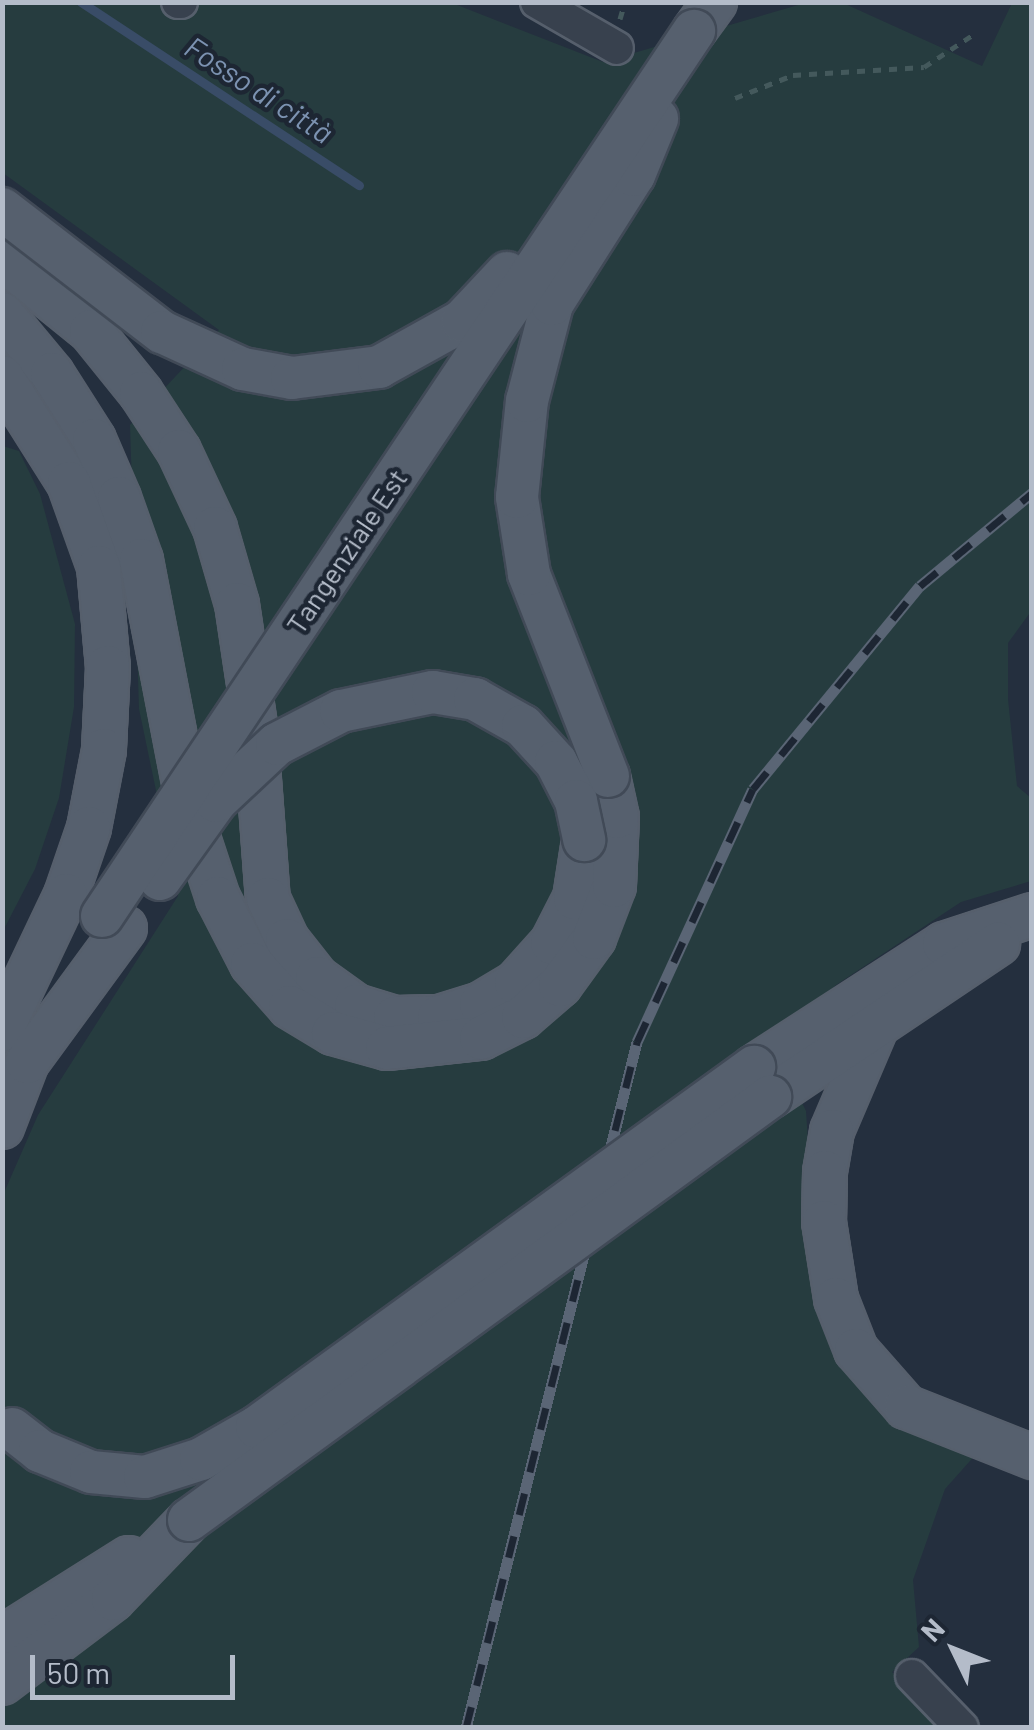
<!DOCTYPE html>
<meta charset="utf-8">
<style>
body{margin:0}
#map{position:relative;width:1034px;height:1730px;overflow:hidden;background:#242f3e;font-family:Barlow,sans-serif}
div>[style]{position:absolute}
.green>*{inset:0;background:#263c3f}
.stream>*{height:9px;margin:-4.5px;padding:0 4.5px;transform-origin:4.5px;border-radius:4.5px;background:#394c67}
.path>*{height:5px;margin-top:-2.5px;transform-origin:0;background:repeating-linear-gradient(90deg,#44595c 0 8px,transparent 0 16px)}
.roads{filter:drop-shadow(2px 0 #565f6c) drop-shadow(-2px 0 #565f6c) drop-shadow(0 2px #565f6c) drop-shadow(0 -2px #565f6c)}
.minor>*{height:32px;margin:-16px;padding:0 16px;transform-origin:16px;border-radius:16px;background:#38414e}
.major>*{height:42px;margin:-21px;padding:0 21px;transform-origin:21px;border-radius:21px;background:#56606e}
.rail>*{height:11px;margin-top:-5.5px;transform-origin:0;background:repeating-linear-gradient(90deg,#1d2633 0 22px,#5a6575 0 44px);box-sizing:border-box;border-block:2px solid #5a6575}
.bridges{filter:drop-shadow(2px 0 #414a57) drop-shadow(-2px 0 #414a57) drop-shadow(0 2px #414a57) drop-shadow(0 -2px #414a57)}
.major-bridge>*{height:42px;margin:-21px;padding:0 21px;transform-origin:21px;border-radius:21px;background:#56606e}
span{translate:-50% -50%;white-space:nowrap;text-align:center;line-height:1.15;-webkit-text-stroke:9px #1d2633;paint-order:stroke}
.street-label{font-size:28px;color:#b4bcc9}
.water-label{font-size:30px;color:#7c92b1;font-style:italic}
.frame{position:absolute;inset:0;border:5px solid #b4bcc9;pointer-events:none}
.north{position:absolute;left:904px;top:1600px;width:100px;height:100px;-webkit-text-stroke:8px #1d2633;paint-order:stroke;rotate:313deg;font-size:28px;font-weight:700;line-height:40px;text-align:center;color:#b4bcc9}
.north::after{content:'';display:block;margin:auto;width:35px;height:45px;background:#b4bcc9;clip-path:polygon(50% 0,100% 100%,50% 72%,0 100%)}
.scale{position:absolute;left:30px;top:1655px;width:205px;height:45px;box-sizing:border-box;border:5px solid #b4bcc9;border-top:0;padding-left:12px;font-size:30px;line-height:35px;white-space:nowrap;color:#b4bcc9;-webkit-text-stroke:8px #1d2633;paint-order:stroke}
</style>
<div id="map">
<div class="green">
<div style="clip-path:polygon(3px 3px,452px 3px,603px 62px,805px 3px,843px 3px,982px 66px,1012px 3px,1031px 3px,1032px 610px,1008px 643px,1008px 699px,1017px 786px,1031px 798px,1031px 881px,961px 902px,836px 985px,799px 1022px,787px 1072px,806px 1111px,819px 1312px,978px 1452px,945px 1489px,913px 1580px,919px 1647px,892px 1672px,940px 1727px,3px 1728px,3px 1195px,38px 1115px,178px 896px,139px 709px,130px 425px,219px 330px,3px 173px)"></div>
<div style="clip-path:polygon(3px 446px,19px 451px,40px 494px,75px 624px,74px 707px,59px 798px,35px 869px,3px 931px)"></div>
</div>
<div class="stream">
<div style="left:81px;top:2px;width:333px;rotate:33.4deg"></div>
</div>
<div class="path">
<div style="left:620px;top:19px;width:18px;rotate:-74deg"></div>
<div style="left:735px;top:98px;width:62px;rotate:-21.6deg"></div>
<div style="left:793px;top:75px;width:131px;rotate:-3.5deg"></div>
<div style="left:924px;top:67px;width:60px;rotate:-33.4deg"></div>
</div>
<div class="roads">
<div class="minor">
<div style="left:178px;top:2px;width:3px"></div>
<div style="left:537px;top:2px;width:92px;rotate:29.9deg"></div>
<div style="left:912px;top:1676px;width:72px;rotate:46.1deg"></div>
</div>
<div class="major">
<div style="left:694px;top:31px;width:36px;rotate:-54deg"></div>
<div style="left:2px;top:259px;width:114px;rotate:39deg"></div>
<div style="left:91px;top:331px;width:80px;rotate:51.1deg"></div>
<div style="left:141px;top:393px;width:69px;rotate:56.8deg"></div>
<div style="left:179px;top:451px;width:85px;rotate:64.9deg"></div>
<div style="left:215px;top:528px;width:79px;rotate:73.9deg"></div>
<div style="left:237px;top:604px;width:121px;rotate:81.5deg"></div>
<div style="left:255px;top:724px;width:175px;rotate:85.8deg"></div>
<div style="left:268px;top:899px;width:45px;rotate:65.1deg"></div>
<div style="left:287px;top:940px;width:48px;rotate:51.7deg"></div>
<div style="left:317px;top:978px;width:48px;rotate:35.7deg"></div>
<div style="left:356px;top:1006px;width:41px;rotate:17.1deg"></div>
<div style="left:395px;top:1018px;width:44px;rotate:-1.3deg"></div>
<div style="left:439px;top:1017px;width:44px;rotate:-17.2deg"></div>
<div style="left:481px;top:1004px;width:41px;rotate:-31deg"></div>
<div style="left:516px;top:983px;width:54px;rotate:-48deg"></div>
<div style="left:552px;top:943px;width:51px;rotate:-62.9deg"></div>
<div style="left:575px;top:898px;width:59px;rotate:-81.2deg"></div>
<div style="left:2px;top:314px;width:78px;rotate:50.2deg"></div>
<div style="left:52px;top:374px;width:78px;rotate:57.5deg"></div>
<div style="left:94px;top:440px;width:63px;rotate:66.7deg"></div>
<div style="left:119px;top:498px;width:66px;rotate:70.5deg"></div>
<div style="left:141px;top:560px;width:255px;rotate:79.1deg"></div>
<div style="left:189px;top:810px;width:93px;rotate:71.8deg"></div>
<div style="left:218px;top:898px;width:74px;rotate:62.7deg"></div>
<div style="left:252px;top:964px;width:57px;rotate:48.5deg"></div>
<div style="left:290px;top:1007px;width:50px;rotate:31.2deg"></div>
<div style="left:333px;top:1033px;width:56px;rotate:15.5deg"></div>
<div style="left:387px;top:1048px;width:95px;rotate:-6.1deg"></div>
<div style="left:481px;top:1038px;width:47px;rotate:-26.6deg"></div>
<div style="left:523px;top:1017px;width:49px;rotate:-40.9deg"></div>
<div style="left:560px;top:985px;width:58px;rotate:-54.1deg"></div>
<div style="left:594px;top:938px;width:56px;rotate:-69deg"></div>
<div style="left:614px;top:886px;width:69px;rotate:-87.5deg"></div>
<div style="left:617px;top:817px;width:42px;rotate:-102.4deg"></div>
<div style="left:2px;top:377px;width:125px;rotate:57.7deg"></div>
<div style="left:69px;top:483px;width:89px;rotate:70.3deg"></div>
<div style="left:99px;top:567px;width:100px;rotate:84.9deg"></div>
<div style="left:108px;top:667px;width:83px;rotate:92.8deg"></div>
<div style="left:104px;top:750px;width:79px;rotate:100.9deg"></div>
<div style="left:89px;top:828px;width:71px;rotate:108.9deg"></div>
<div style="left:66px;top:895px;width:149px;rotate:115.4deg"></div>
<div style="left:878px;top:1023px;width:117px;rotate:113.1deg"></div>
<div style="left:832px;top:1131px;width:42px;rotate:99.7deg"></div>
<div style="left:825px;top:1172px;width:50px;rotate:91.1deg"></div>
<div style="left:824px;top:1222px;width:78px;rotate:81.1deg"></div>
<div style="left:836px;top:1299px;width:55px;rotate:68.6deg"></div>
<div style="left:856px;top:1350px;width:76px;rotate:48.7deg"></div>
<div style="left:906px;top:1407px;width:136px;rotate:21.6deg"></div>
<div style="left:754px;top:1067px;width:226px;rotate:-32.9deg"></div>
<div style="left:944px;top:944px;width:93px;rotate:-18.2deg"></div>
<div style="left:770px;top:1097px;width:275px;rotate:-33.9deg"></div>
<div style="left:2px;top:1127px;width:70px;rotate:-69deg"></div>
<div style="left:27px;top:1062px;width:166px;rotate:-53.8deg"></div>
<div style="left:2px;top:1638px;width:150px;rotate:-32.2deg"></div>
<div style="left:2px;top:1683px;width:139px;rotate:-37.1deg"></div>
<div style="left:113px;top:1599px;width:110px;rotate:-46.1deg"></div>
</div>
</div>
<div class="rail">
<div style="left:466px;top:1728px;width:707px;rotate:-76deg"></div>
<div style="left:637px;top:1042px;width:278px;rotate:-65.4deg"></div>
<div style="left:753px;top:789px;width:263px;rotate:-50.6deg"></div>
<div style="left:920px;top:586px;width:146px;rotate:-39.7deg"></div>
</div>
<div class="bridges">
<div class="major-bridge">
<div style="left:2px;top:209px;width:202px;rotate:37.6deg"></div>
<div style="left:162px;top:332px;width:89px;rotate:24.6deg"></div>
<div style="left:243px;top:369px;width:50px;rotate:10.4deg"></div>
<div style="left:292px;top:378px;width:88px;rotate:-7.2deg"></div>
<div style="left:379px;top:367px;width:95px;rotate:-29deg"></div>
<div style="left:462px;top:321px;width:66px;rotate:-46.8deg"></div>
<div style="left:608px;top:776px;width:217px;rotate:-111.4deg"></div>
<div style="left:529px;top:574px;width:78px;rotate:-98.9deg"></div>
<div style="left:517px;top:497px;width:97px;rotate:-84.1deg"></div>
<div style="left:527px;top:401px;width:100px;rotate:-75.5deg"></div>
<div style="left:552px;top:304px;width:153px;rotate:-57.6deg"></div>
<div style="left:634px;top:175px;width:61px;rotate:-67.7deg"></div>
<div style="left:160px;top:879px;width:96px;rotate:-54.3deg"></div>
<div style="left:216px;top:801px;width:83px;rotate:-43.1deg"></div>
<div style="left:277px;top:744px;width:72px;rotate:-27.3deg"></div>
<div style="left:341px;top:711px;width:94px;rotate:-11.7deg"></div>
<div style="left:433px;top:692px;width:43px;rotate:9.5deg"></div>
<div style="left:475px;top:699px;width:55px;rotate:29.4deg"></div>
<div style="left:523px;top:726px;width:49px;rotate:47.5deg"></div>
<div style="left:556px;top:762px;width:44px;rotate:62.9deg"></div>
<div style="left:576px;top:801px;width:40px;rotate:78deg"></div>
<div style="left:102px;top:916px;width:1065px;rotate:-56.22deg"></div>
<div style="left:12px;top:1429px;width:36px;rotate:38deg"></div>
<div style="left:40px;top:1451px;width:55px;rotate:22.4deg"></div>
<div style="left:91px;top:1472px;width:54px;rotate:5.3deg"></div>
<div style="left:145px;top:1477px;width:59px;rotate:-17.8deg"></div>
<div style="left:201px;top:1459px;width:64px;rotate:-29.7deg"></div>
<div style="left:257px;top:1427px;width:614px;rotate:-35.92deg"></div>
<div style="left:189px;top:1520px;width:719px;rotate:-36.06deg"></div>
</div>
</div>
<div class="street-label">
<span style="left:346px;top:551px;rotate:-56deg">Tangenziale Est</span>
</div>
<div class="water-label">
<span style="left:259px;top:89px;rotate:33deg">Fosso di città</span>
</div>
<div class="frame"></div>
<div class="north">N</div>
<div class="scale">50 m</div>
</div>
